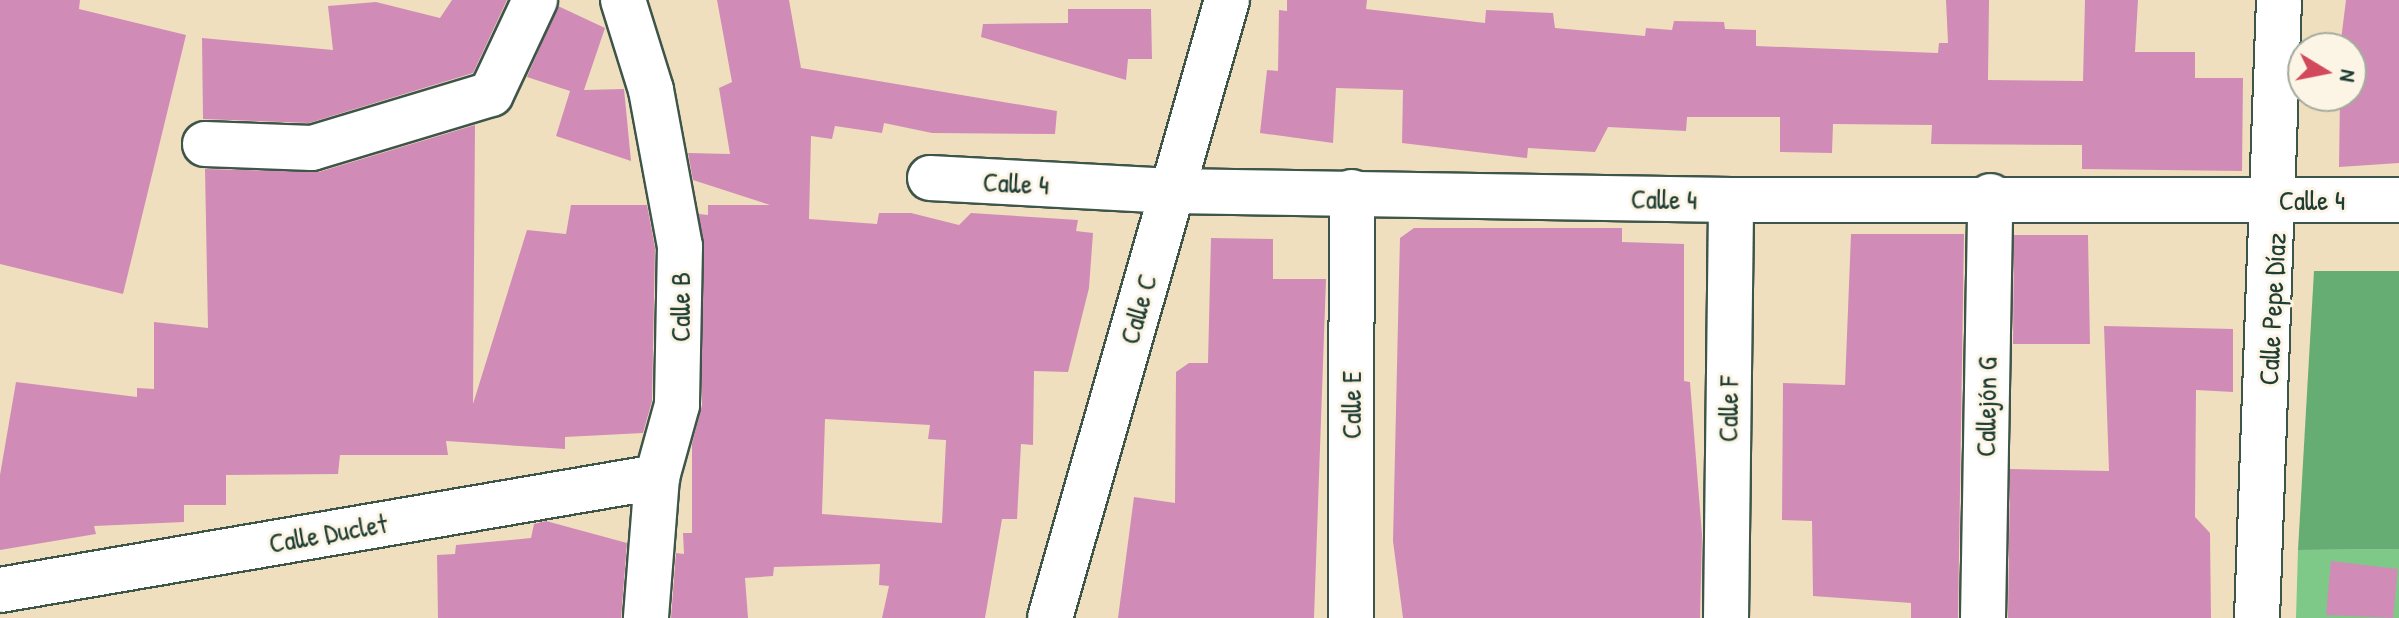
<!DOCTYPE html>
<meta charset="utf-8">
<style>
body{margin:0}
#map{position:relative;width:2399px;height:618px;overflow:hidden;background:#f0dfbe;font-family:"Patrick Hand",sans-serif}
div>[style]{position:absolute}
.green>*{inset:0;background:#7ec987}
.forest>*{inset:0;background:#66ad74}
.building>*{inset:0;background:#d08cb7}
.roads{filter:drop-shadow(2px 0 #3e5549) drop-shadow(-2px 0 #3e5549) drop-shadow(0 2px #3e5549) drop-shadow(0 -2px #3e5549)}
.street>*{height:44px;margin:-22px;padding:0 22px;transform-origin:22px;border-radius:22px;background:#fff}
span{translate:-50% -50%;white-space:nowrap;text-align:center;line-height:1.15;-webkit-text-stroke:6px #fcf5e5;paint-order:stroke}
.street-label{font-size:28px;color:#1f3d34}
.north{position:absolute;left:2287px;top:32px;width:80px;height:80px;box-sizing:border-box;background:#fcf5e5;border:2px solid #a4ab9e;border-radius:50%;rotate:100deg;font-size:22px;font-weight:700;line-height:32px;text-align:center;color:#1f3d34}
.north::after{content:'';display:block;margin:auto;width:28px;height:36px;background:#d1495b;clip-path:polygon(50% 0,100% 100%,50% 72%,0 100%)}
</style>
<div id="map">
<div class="green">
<div style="clip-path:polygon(2399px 549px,2399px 618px,2296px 618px,2298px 550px)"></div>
</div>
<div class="forest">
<div style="clip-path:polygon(2314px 271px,2399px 271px,2399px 549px,2298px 550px)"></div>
</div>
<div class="building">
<div style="clip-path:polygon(0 0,80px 0,79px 9px,186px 35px,123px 294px,0 264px)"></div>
<div style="clip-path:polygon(452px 0,507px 0,473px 73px,309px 123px,203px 119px,202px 38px,333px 50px,328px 6px,376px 2px,440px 18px)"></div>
<div style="clip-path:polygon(evenodd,717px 0,789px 0,801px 68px,1057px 111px,1055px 134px,932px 133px,884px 123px,882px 133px,835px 126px,832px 139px,811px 136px,809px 219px,877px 224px,879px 213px,911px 213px,959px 225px,971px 213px,1078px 220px,1076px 231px,1093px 233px,1089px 288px,1068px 372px,1034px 371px,1033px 445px,1021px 444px,1017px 519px,1002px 519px,985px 618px,882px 618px,889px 586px,879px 585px,880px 564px,774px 567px,773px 576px,745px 578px,748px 618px,671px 618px,676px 553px,684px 554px,683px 533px,692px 533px,692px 444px,702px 405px,699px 214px,708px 215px,708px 205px,770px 205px,693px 180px,688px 153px,730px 154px,719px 88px,732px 82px,717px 0,825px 419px,930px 425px,928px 439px,946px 440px,942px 523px,822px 514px,825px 419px)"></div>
<div style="clip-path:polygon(1287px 0,1367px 0,1366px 9px,1485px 23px,1486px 10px,1553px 13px,1555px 28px,1645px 36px,1646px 28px,1672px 30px,1674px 21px,1724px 22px,1725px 29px,1756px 30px,1756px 46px,1938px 53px,1939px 43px,1948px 43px,1946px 0,1989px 0,1988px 80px,2083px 81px,2085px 0,2138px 0,2135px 52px,2195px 52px,2195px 78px,2243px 78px,2242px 171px,2082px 169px,2082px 145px,1931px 144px,1932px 125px,1833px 124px,1832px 153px,1780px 152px,1780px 117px,1687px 117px,1686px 131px,1608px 127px,1595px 152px,1528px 148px,1527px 158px,1402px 143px,1403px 90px,1336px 88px,1333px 143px,1260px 133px,1267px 70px,1278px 71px,1279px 10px,1287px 11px)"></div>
<div style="clip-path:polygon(2346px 0,2399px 0,2399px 163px,2339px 167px,2340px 96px,2351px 96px,2351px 48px,2340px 48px)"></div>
<div style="clip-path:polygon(558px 6px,605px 28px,584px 90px,624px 89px,631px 161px,556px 136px,570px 91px,527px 77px)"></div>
<div style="clip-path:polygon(1068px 9px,1151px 9px,1152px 59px,1128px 59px,1126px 80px,981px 37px,983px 24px,1068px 23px)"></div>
<div style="clip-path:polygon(475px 125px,473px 404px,527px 230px,566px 234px,571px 205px,647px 205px,655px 248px,652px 401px,643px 433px,565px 437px,565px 449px,446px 441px,448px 455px,340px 455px,338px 474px,226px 475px,226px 505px,184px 505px,184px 522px,94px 526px,96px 534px,0 550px,0 475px,16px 382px,137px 397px,137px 388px,154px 389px,154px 322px,208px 328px,205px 169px,319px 172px)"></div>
<div style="clip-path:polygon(1414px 228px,1622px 228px,1622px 242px,1684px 244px,1684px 381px,1690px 382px,1702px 535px,1700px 618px,1403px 618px,1393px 541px,1399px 278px,1400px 238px)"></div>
<div style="clip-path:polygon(1851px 234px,1964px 234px,1958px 618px,1911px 618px,1911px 603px,1813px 596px,1812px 521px,1782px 520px,1783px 383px,1845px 385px)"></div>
<div style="clip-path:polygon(2014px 235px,2088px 235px,2090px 344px,2013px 344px)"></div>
<div style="clip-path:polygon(1211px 238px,1273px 239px,1273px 279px,1326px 279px,1314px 618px,1118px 618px,1134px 497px,1175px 503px,1176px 372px,1189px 363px,1208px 363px)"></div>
<div style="clip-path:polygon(2104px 326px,2233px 329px,2233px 392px,2196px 390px,2195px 517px,2210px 533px,2211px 618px,2008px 618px,2010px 469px,2109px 471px)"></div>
<div style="clip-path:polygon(546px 521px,627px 543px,621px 618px,438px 618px,437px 555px,455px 554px,456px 545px,531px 538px,534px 524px)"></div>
<div style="clip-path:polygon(2331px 561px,2398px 569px,2393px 618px,2326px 615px)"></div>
</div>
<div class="roads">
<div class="street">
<div style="left:623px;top:0;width:94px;rotate:72.7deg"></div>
<div style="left:651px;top:90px;width:159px;rotate:79.5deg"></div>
<div style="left:680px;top:246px;width:159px;rotate:91.1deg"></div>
<div style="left:677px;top:405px;width:75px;rotate:105.5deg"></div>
<div style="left:657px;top:477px;width:141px;rotate:94.5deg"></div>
<div style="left:205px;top:144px;width:107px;rotate:2.1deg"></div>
<div style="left:312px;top:148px;width:187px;rotate:-16.8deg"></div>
<div style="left:491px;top:94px;width:104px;rotate:-64.9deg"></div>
<div style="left:930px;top:178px;width:242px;rotate:3.1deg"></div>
<div style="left:1172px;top:191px;width:559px;rotate:0.92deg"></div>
<div style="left:1731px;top:200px;width:668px"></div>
<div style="left:0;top:590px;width:667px;rotate:-9.76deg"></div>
<div style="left:1050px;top:618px;width:643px;rotate:-74.02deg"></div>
<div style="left:1351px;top:618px;width:426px;rotate:-89.9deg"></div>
<div style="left:1726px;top:618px;width:418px;rotate:-89.3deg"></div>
<div style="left:1983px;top:618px;width:422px;rotate:-89deg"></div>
<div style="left:2257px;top:618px;width:618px;rotate:-87.96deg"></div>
</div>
</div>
<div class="street-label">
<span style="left:1016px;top:183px;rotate:3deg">Calle 4</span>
<span style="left:1664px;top:199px;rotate:1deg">Calle 4</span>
<span style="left:2312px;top:200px">Calle 4</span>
<span style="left:680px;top:307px;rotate:-90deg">Calle B</span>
<span style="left:1138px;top:309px;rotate:-74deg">Calle C</span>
<span style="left:2272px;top:309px;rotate:-87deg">Calle Pepe Díaz</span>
<span style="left:1351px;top:405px;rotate:-90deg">Calle E</span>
<span style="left:1986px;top:407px;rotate:-89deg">Callejón G</span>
<span style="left:1728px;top:409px;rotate:-89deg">Calle F</span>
<span style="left:328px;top:533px;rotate:-10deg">Calle Duclet</span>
</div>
<div class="north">N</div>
</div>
